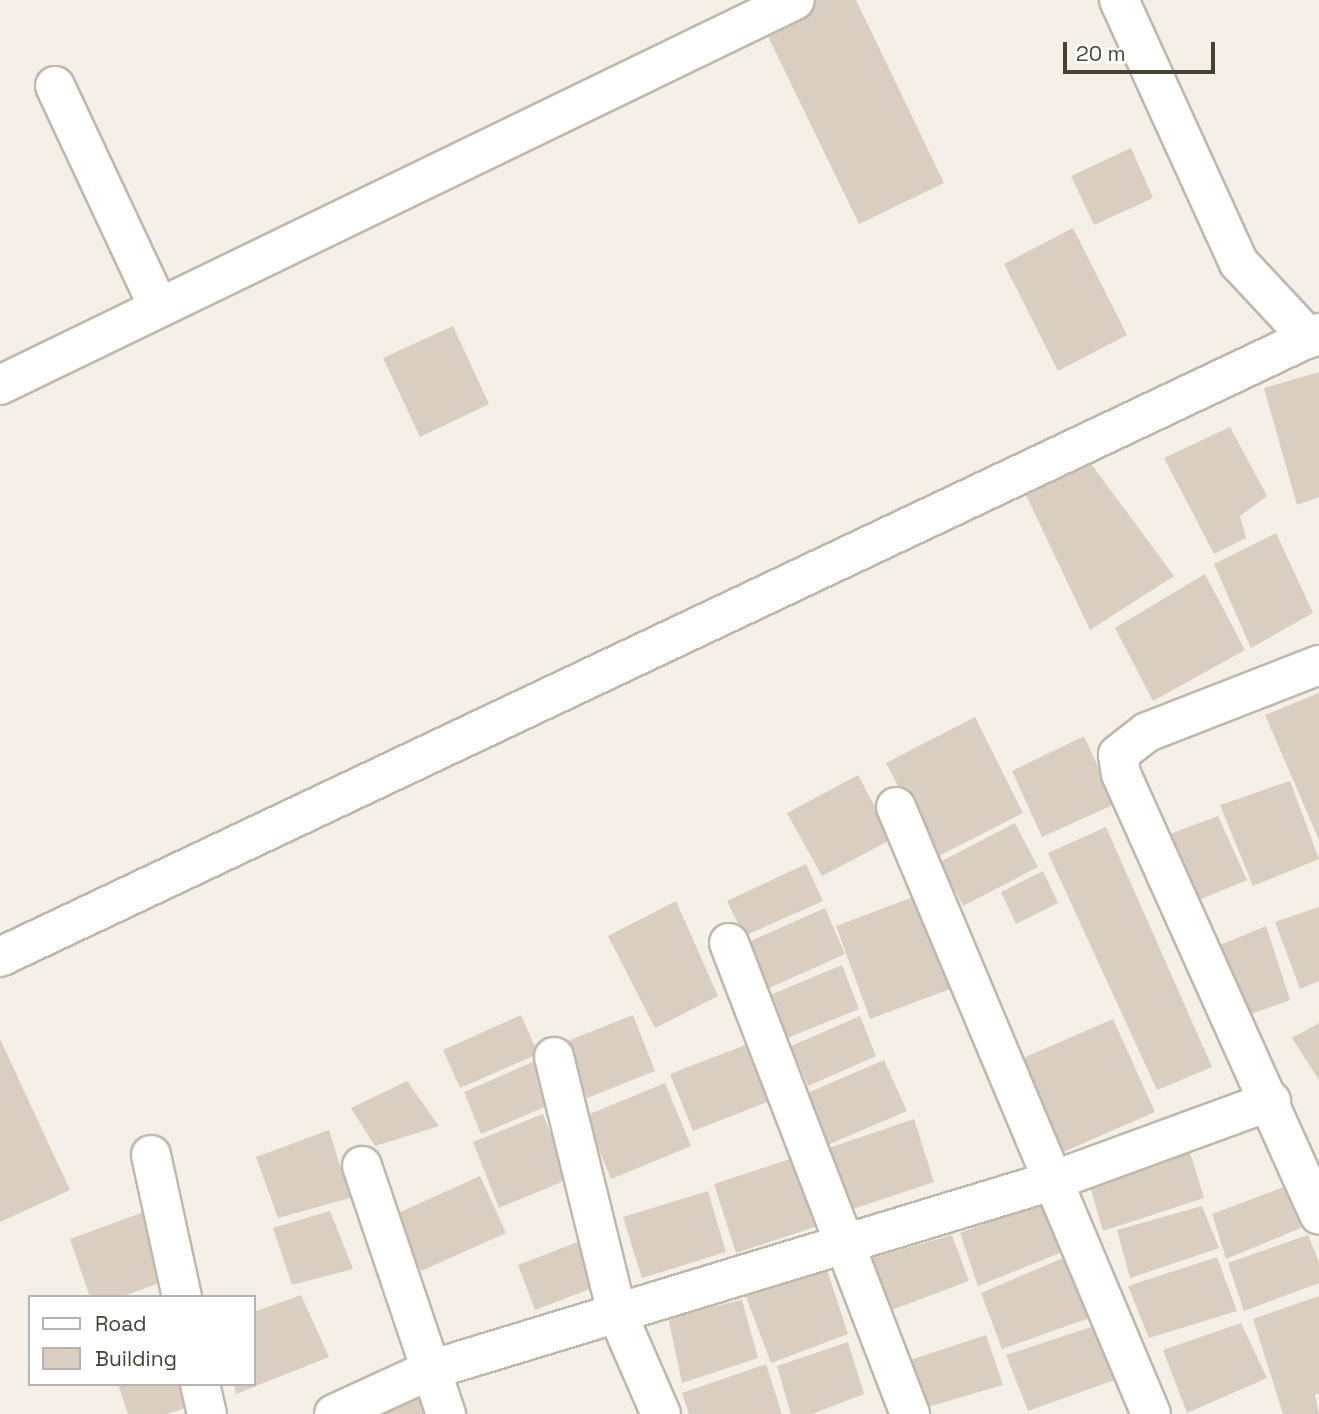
<!DOCTYPE html>
<style>
body{margin:0}
#map{position:relative;width:1319px;height:1414px;overflow:hidden;background:#f4f0e8;font-family:"Space Grotesk",sans-serif}
div>[style]{position:absolute}
.building>*{inset:0;background:#d9cec0}
.roads{filter:drop-shadow(2px 0 #c0b8aa) drop-shadow(-2px 0 #c0b8aa) drop-shadow(0 2px #c0b8aa) drop-shadow(0 -2px #c0b8aa)}
.minor>*{height:38px;margin:-19px;padding:0 19px;transform-origin:19px;border-radius:19px;background:#fff}
span{translate:-50% -50%;white-space:nowrap;text-align:center;line-height:1.15;-webkit-text-stroke:7px #fff;paint-order:stroke}
.legend{position:absolute;left:28px;top:1295px;width:228px;height:91px;box-sizing:border-box;background:#fff;border:2px solid #b5b3af;margin:0;padding:9px 12px;list-style:none;font-size:21px;color:#474036}
.legend li{display:flex;align-items:center;gap:14px;height:35px}
.legend b{width:35px;border:2px solid #b5b3af}
.scale{position:absolute;left:1063px;top:42px;width:152px;height:32px;box-sizing:border-box;border:4px solid #474036;border-top:0;padding-left:9px;font-size:21px;line-height:24px;white-space:nowrap;color:#474036;-webkit-text-stroke:5px #fff;paint-order:stroke}
</style>
<div id="map">
<div class="building">
<div style="clip-path:polygon(816px 0,856px 0,944px 183px,859px 224px,763px 26px)"></div>
<div style="clip-path:polygon(1131px 148px,1153px 198px,1094px 225px,1071px 176px)"></div>
<div style="clip-path:polygon(1073px 228px,1127px 335px,1058px 371px,1004px 264px)"></div>
<div style="clip-path:polygon(453px 326px,489px 404px,420px 437px,383px 358px)"></div>
<div style="clip-path:polygon(1319px 372px,1319px 497px,1297px 505px,1264px 388px)"></div>
<div style="clip-path:polygon(1230px 427px,1267px 496px,1240px 516px,1246px 538px,1214px 554px,1164px 458px)"></div>
<div style="clip-path:polygon(1089px 461px,1174px 576px,1090px 630px,1026px 495px)"></div>
<div style="clip-path:polygon(1276px 533px,1313px 613px,1251px 648px,1214px 564px)"></div>
<div style="clip-path:polygon(1205px 574px,1245px 650px,1153px 701px,1115px 628px)"></div>
<div style="clip-path:polygon(1319px 693px,1319px 840px,1265px 715px)"></div>
<div style="clip-path:polygon(975px 717px,1023px 813px,935px 858px,886px 763px)"></div>
<div style="clip-path:polygon(1084px 736px,1115px 804px,1042px 837px,1012px 771px)"></div>
<div style="clip-path:polygon(858px 775px,892px 839px,822px 876px,787px 813px)"></div>
<div style="clip-path:polygon(1290px 781px,1319px 859px,1253px 886px,1220px 805px)"></div>
<div style="clip-path:polygon(1218px 816px,1247px 880px,1194px 902px,1167px 835px)"></div>
<div style="clip-path:polygon(1015px 823px,1038px 867px,963px 906px,940px 862px)"></div>
<div style="clip-path:polygon(1106px 827px,1212px 1067px,1157px 1090px,1048px 853px)"></div>
<div style="clip-path:polygon(806px 864px,823px 901px,744px 936px,727px 901px)"></div>
<div style="clip-path:polygon(1043px 871px,1058px 903px,1016px 924px,1001px 892px)"></div>
<div style="clip-path:polygon(916px 896px,950px 989px,870px 1019px,836px 926px)"></div>
<div style="clip-path:polygon(676px 901px,718px 996px,655px 1028px,608px 936px)"></div>
<div style="clip-path:polygon(1319px 907px,1319px 981px,1300px 989px,1275px 922px)"></div>
<div style="clip-path:polygon(825px 908px,845px 954px,765px 990px,744px 944px)"></div>
<div style="clip-path:polygon(1266px 926px,1290px 1000px,1243px 1017px,1220px 945px)"></div>
<div style="clip-path:polygon(842px 965px,859px 1009px,787px 1038px,770px 995px)"></div>
<div style="clip-path:polygon(521px 1015px,538px 1054px,460px 1088px,443px 1050px)"></div>
<div style="clip-path:polygon(633px 1015px,655px 1071px,587px 1098px,565px 1042px)"></div>
<div style="clip-path:polygon(860px 1016px,876px 1056px,808px 1086px,791px 1046px)"></div>
<div style="clip-path:polygon(1113px 1019px,1155px 1112px,1061px 1153px,1021px 1059px)"></div>
<div style="clip-path:polygon(1319px 1023px,1319px 1080px,1292px 1038px)"></div>
<div style="clip-path:polygon(0 1039px,70px 1190px,0 1222px)"></div>
<div style="clip-path:polygon(748px 1044px,770px 1101px,693px 1131px,670px 1074px)"></div>
<div style="clip-path:polygon(884px 1060px,907px 1111px,818px 1149px,796px 1098px)"></div>
<div style="clip-path:polygon(535px 1061px,554px 1103px,481px 1134px,464px 1092px)"></div>
<div style="clip-path:polygon(407px 1081px,439px 1126px,375px 1146px,351px 1108px)"></div>
<div style="clip-path:polygon(665px 1083px,691px 1146px,611px 1179px,585px 1116px)"></div>
<div style="clip-path:polygon(543px 1114px,569px 1179px,499px 1208px,473px 1142px)"></div>
<div style="clip-path:polygon(914px 1119px,934px 1182px,847px 1211px,826px 1149px)"></div>
<div style="clip-path:polygon(329px 1130px,350px 1198px,278px 1218px,256px 1157px)"></div>
<div style="clip-path:polygon(1189px 1149px,1204px 1198px,1103px 1231px,1089px 1183px)"></div>
<div style="clip-path:polygon(799px 1156px,821px 1225px,736px 1253px,714px 1184px)"></div>
<div style="clip-path:polygon(480px 1176px,506px 1233px,421px 1271px,396px 1214px)"></div>
<div style="clip-path:polygon(1284px 1187px,1301px 1228px,1226px 1259px,1212px 1214px)"></div>
<div style="clip-path:polygon(708px 1191px,726px 1252px,642px 1278px,623px 1217px)"></div>
<div style="clip-path:polygon(1052px 1199px,1072px 1248px,978px 1286px,960px 1233px)"></div>
<div style="clip-path:polygon(1202px 1206px,1219px 1248px,1130px 1278px,1117px 1230px)"></div>
<div style="clip-path:polygon(330px 1211px,353px 1269px,292px 1285px,273px 1228px)"></div>
<div style="clip-path:polygon(144px 1212px,167px 1280px,121px 1297px,90px 1297px,70px 1239px)"></div>
<div style="clip-path:polygon(952px 1235px,969px 1281px,889px 1311px,865px 1260px)"></div>
<div style="clip-path:polygon(1308px 1235px,1319px 1262px,1319px 1283px,1244px 1311px,1228px 1263px)"></div>
<div style="clip-path:polygon(588px 1238px,606px 1283px,535px 1310px,518px 1265px)"></div>
<div style="clip-path:polygon(1070px 1255px,1095px 1316px,1002px 1349px,981px 1293px)"></div>
<div style="clip-path:polygon(1217px 1257px,1237px 1311px,1149px 1338px,1128px 1286px)"></div>
<div style="clip-path:polygon(827px 1270px,848px 1334px,771px 1363px,745px 1294px)"></div>
<div style="clip-path:polygon(301px 1295px,329px 1357px,236px 1394px,234px 1384px,254px 1384px,254px 1312px)"></div>
<div style="clip-path:polygon(1319px 1296px,1319px 1393px,1315px 1395px,1319px 1414px,1283px 1414px,1253px 1319px)"></div>
<div style="clip-path:polygon(742px 1300px,758px 1358px,682px 1383px,668px 1317px)"></div>
<div style="clip-path:polygon(1241px 1323px,1267px 1378px,1187px 1413px,1163px 1350px)"></div>
<div style="clip-path:polygon(1100px 1324px,1120px 1378px,1028px 1411px,1006px 1355px)"></div>
<div style="clip-path:polygon(986px 1335px,1003px 1385px,914px 1411px,898px 1364px)"></div>
<div style="clip-path:polygon(848px 1342px,864px 1394px,812px 1414px,791px 1414px,777px 1366px)"></div>
<div style="clip-path:polygon(766px 1364px,782px 1414px,689px 1414px,682px 1393px)"></div>
<div style="clip-path:polygon(118px 1384px,191px 1384px,198px 1404px,167px 1414px,128px 1414px)"></div>
<div style="clip-path:polygon(419px 1399px,423px 1414px,368px 1414px,368px 1413px)"></div>
</div>
<div class="roads">
<div class="minor">
<div style="left:1119px;top:0;width:289px;rotate:65.5deg"></div>
<div style="left:1239px;top:263px;width:103px;rotate:47deg"></div>
<div style="left:55px;top:86px;width:245px;rotate:64.9deg"></div>
<div style="left:0;top:385px;width:883px;rotate:-25.84deg"></div>
<div style="left:1319px;top:665px;width:185px;rotate:158.7deg"></div>
<div style="left:1147px;top:732px;width:37px;rotate:142deg"></div>
<div style="left:1118px;top:755px;width:19px;rotate:81deg"></div>
<div style="left:1121px;top:774px;width:483px;rotate:65.8deg"></div>
<div style="left:896px;top:807px;width:658px;rotate:67.21deg"></div>
<div style="left:729px;top:943px;width:505px;rotate:68.98deg"></div>
<div style="left:0;top:957px;width:1459px;rotate:-25.32deg"></div>
<div style="left:554px;top:1057px;width:264px;rotate:76.2deg"></div>
<div style="left:617px;top:1313px;width:110px;rotate:66.5deg"></div>
<div style="left:151px;top:1155px;width:145px;rotate:77.7deg"></div>
<div style="left:362px;top:1166px;width:262px;rotate:71.3deg"></div>
<div style="left:200px;top:1384px;width:31px;rotate:77deg"></div>
<div style="left:334px;top:1414px;width:106px;rotate:-24.6deg"></div>
<div style="left:430px;top:1370px;width:653px;rotate:-16.91deg"></div>
<div style="left:1055px;top:1180px;width:230px;rotate:-20.1deg"></div>
</div>
</div>
<ul class="legend">
<li><b style="height:9px;background:#fff"></b>Road</li>
<li><b style="height:19px;background:#d9cec0"></b>Building</li>
</ul>
<div class="scale">20 m</div>
</div>
